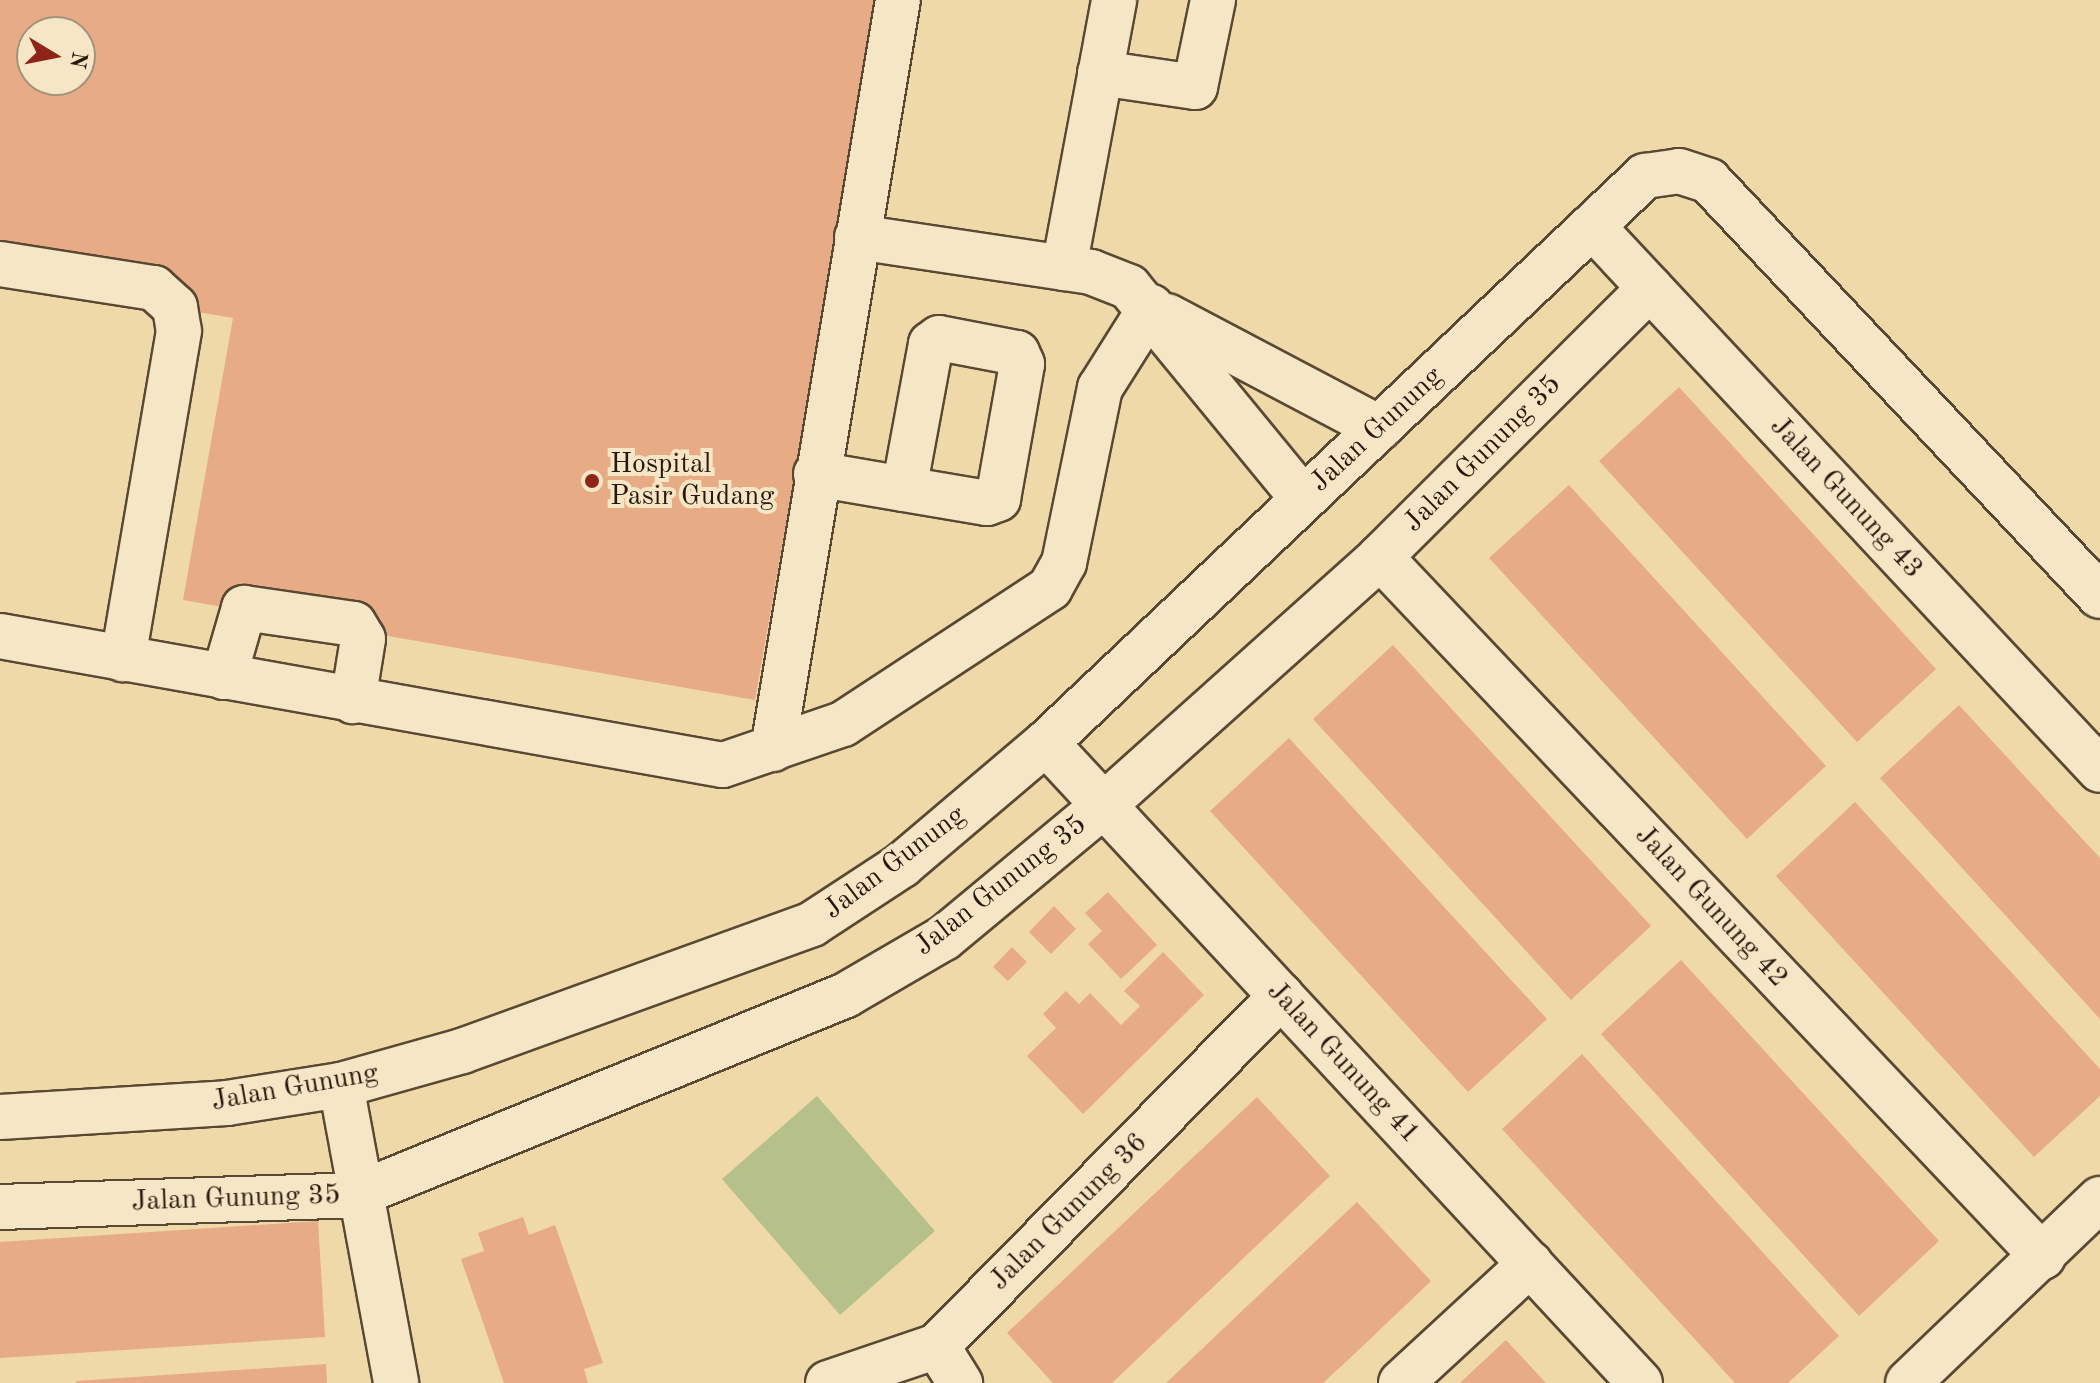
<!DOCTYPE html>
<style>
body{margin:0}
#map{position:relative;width:2100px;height:1383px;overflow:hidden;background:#f0d9a8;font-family:"Old Standard TT",serif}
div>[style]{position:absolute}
.green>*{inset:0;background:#b6c08b}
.building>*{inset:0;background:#e7ab85}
.roads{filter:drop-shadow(2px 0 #594833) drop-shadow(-2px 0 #594833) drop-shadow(0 2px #594833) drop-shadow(0 -2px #594833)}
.minor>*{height:44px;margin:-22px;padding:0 22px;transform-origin:22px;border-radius:22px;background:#f5e6c6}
.dots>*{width:22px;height:22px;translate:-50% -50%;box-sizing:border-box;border:4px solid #f5e6c6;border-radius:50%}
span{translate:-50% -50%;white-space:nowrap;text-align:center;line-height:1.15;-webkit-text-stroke:8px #f5e6c6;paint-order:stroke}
.street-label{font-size:28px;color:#27170c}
.poi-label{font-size:28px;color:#27170c}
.left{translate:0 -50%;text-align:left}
.north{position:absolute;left:16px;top:16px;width:80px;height:80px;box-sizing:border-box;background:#f5e6c6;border:2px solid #a3937c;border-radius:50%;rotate:100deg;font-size:22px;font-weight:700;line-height:32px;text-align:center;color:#27170c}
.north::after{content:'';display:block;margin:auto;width:28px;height:36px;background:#8f2418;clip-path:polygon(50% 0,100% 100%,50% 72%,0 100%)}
</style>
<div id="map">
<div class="green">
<div style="clip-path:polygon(817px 1096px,935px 1231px,840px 1315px,722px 1179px)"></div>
</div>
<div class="building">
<div style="clip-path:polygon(evenodd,0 0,878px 0,755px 700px,183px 600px,233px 318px,0 278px,0 0,32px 32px,80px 32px,80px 80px,32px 80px,32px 32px)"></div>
<div style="clip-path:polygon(1679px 387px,1936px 669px,1857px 742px,1599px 461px)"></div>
<div style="clip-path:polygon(1569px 485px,1826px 766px,1747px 839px,1489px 558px)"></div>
<div style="clip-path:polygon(1393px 645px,1651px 926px,1571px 1000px,1313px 719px)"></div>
<div style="clip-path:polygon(1959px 705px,2100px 858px,2100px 1019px,1880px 778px)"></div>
<div style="clip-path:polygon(1289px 738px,1547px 1019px,1468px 1092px,1210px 811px)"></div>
<div style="clip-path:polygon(1855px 802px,2100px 1069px,2100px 1096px,2034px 1157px,1776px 876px)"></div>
<div style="clip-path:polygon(1108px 892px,1157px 945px,1121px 979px,1088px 944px,1102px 931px,1085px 913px)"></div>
<div style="clip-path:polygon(1054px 906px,1076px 929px,1051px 954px,1029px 932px)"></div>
<div style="clip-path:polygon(1012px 947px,1027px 962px,1008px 981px,993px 967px)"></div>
<div style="clip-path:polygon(1163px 952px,1204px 995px,1083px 1114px,1027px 1056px,1056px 1028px,1043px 1014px,1066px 991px,1079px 1004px,1090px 993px,1121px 1025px,1140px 1006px,1124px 991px)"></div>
<div style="clip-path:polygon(1681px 960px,1939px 1241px,1859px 1316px,1601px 1034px)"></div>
<div style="clip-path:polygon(1582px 1054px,1839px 1336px,1788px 1383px,1735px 1383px,1502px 1129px)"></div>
<div style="clip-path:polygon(1257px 1097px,1330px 1176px,1112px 1383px,1053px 1383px,1007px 1333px)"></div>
<div style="clip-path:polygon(1357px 1202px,1431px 1281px,1348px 1360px,1323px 1383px,1166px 1383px)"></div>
<div style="clip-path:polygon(523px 1217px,529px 1235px,555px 1225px,603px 1363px,584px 1369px,588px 1383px,504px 1383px,461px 1259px,484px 1251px,478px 1233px)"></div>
<div style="clip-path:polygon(318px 1221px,325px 1337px,0 1358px,0 1242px)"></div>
<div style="clip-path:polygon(1506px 1340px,1546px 1383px,1460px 1383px,1478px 1366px)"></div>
<div style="clip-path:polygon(326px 1364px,327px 1383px,76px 1383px,76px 1381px)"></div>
</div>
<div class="roads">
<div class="minor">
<div style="left:1100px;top:73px;width:96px;rotate:8.4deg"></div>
<div style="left:1195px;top:87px;width:89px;rotate:-78.3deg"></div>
<div style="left:1592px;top:226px;width:744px;rotate:46.96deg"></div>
<div style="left:857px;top:237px;width:237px;rotate:8.5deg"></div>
<div style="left:1091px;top:272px;width:41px;rotate:21.5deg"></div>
<div style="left:1129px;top:287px;width:274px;rotate:50.6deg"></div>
<div style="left:0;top:264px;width:156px;rotate:8.9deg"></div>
<div style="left:154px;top:288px;width:28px;rotate:42deg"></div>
<div style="left:175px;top:307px;width:24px;rotate:81deg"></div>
<div style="left:179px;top:331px;width:333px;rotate:99.7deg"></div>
<div style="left:1064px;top:268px;width:273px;rotate:-79.4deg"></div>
<div style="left:1167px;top:316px;width:240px;rotate:27.8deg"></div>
<div style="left:816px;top:474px;width:89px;rotate:9.7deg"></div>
<div style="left:904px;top:489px;width:84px;rotate:9.6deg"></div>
<div style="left:987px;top:503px;width:12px;rotate:-20deg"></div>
<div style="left:998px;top:499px;width:137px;rotate:-79.9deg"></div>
<div style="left:1022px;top:364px;width:12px;rotate:-114deg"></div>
<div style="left:1017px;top:353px;width:79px;rotate:-169.1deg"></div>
<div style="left:939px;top:338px;width:10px;rotate:143deg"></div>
<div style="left:931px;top:344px;width:147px;rotate:100.5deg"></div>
<div style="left:1380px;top:557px;width:964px;rotate:46.55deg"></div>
<div style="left:0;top:636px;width:734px;rotate:10.12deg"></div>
<div style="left:723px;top:765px;width:127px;rotate:-18.9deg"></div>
<div style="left:843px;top:724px;width:248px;rotate:-33.3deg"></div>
<div style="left:1050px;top:588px;width:29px;rotate:-61deg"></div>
<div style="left:1064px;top:563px;width:179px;rotate:-78.4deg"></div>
<div style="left:1100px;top:388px;width:96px;rotate:-57.8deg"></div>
<div style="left:224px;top:677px;width:72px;rotate:-73.8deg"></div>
<div style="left:244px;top:608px;width:111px;rotate:8.3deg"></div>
<div style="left:354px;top:624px;width:17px;rotate:59deg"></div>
<div style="left:363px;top:639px;width:63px;rotate:99.2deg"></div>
<div style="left:1046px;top:743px;width:873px;rotate:47.13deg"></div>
<div style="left:773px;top:749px;width:759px;rotate:-80.53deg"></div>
<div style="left:341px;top:1085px;width:303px;rotate:79.5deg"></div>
<div style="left:0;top:1117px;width:227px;rotate:-3.5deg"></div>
<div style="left:227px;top:1103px;width:115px;rotate:-9deg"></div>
<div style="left:341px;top:1085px;width:126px;rotate:-15.7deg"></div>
<div style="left:462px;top:1051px;width:372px;rotate:-19.9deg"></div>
<div style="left:812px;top:924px;width:108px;rotate:-33.2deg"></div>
<div style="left:902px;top:865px;width:189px;rotate:-40.3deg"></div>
<div style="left:1046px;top:743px;width:825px;rotate:-43.43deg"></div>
<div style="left:1645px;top:176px;width:34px;rotate:-8deg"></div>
<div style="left:1679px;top:171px;width:32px;rotate:18deg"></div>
<div style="left:1709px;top:181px;width:570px;rotate:46.71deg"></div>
<div style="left:0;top:1207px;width:356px;rotate:-1.9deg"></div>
<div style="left:356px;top:1195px;width:529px;rotate:-22.2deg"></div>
<div style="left:846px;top:995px;width:113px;rotate:-30.2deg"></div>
<div style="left:944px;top:938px;width:208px;rotate:-39.7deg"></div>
<div style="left:1104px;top:805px;width:371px;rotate:-41.9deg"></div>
<div style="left:1380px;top:557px;width:381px;rotate:-44.9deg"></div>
<div style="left:937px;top:1346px;width:44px;rotate:58.1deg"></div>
<div style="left:828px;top:1383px;width:115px;rotate:-18.7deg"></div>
<div style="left:937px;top:1346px;width:491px;rotate:-45.5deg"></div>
<div style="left:1401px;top:1383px;width:176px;rotate:-42.7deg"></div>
<div style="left:1908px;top:1383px;width:266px;rotate:-43.8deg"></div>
</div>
</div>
<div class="dots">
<div style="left:592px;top:481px;background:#8f2418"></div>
</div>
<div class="street-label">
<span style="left:1377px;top:430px;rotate:-43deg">Jalan Gunung</span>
<span style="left:1483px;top:454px;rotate:-45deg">Jalan Gunung 35</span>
<span style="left:1846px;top:498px;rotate:47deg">Jalan Gunung 43</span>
<span style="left:895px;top:863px;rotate:-37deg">Jalan Gunung</span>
<span style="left:1001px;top:886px;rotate:-38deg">Jalan Gunung 35</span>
<span style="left:1711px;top:907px;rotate:47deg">Jalan Gunung 42</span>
<span style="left:1343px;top:1063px;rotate:47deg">Jalan Gunung 41</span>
<span style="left:295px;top:1088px;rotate:-10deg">Jalan Gunung</span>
<span style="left:236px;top:1199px;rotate:-2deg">Jalan Gunung 35</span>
<span style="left:1069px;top:1212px;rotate:-45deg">Jalan Gunung 36</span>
</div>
<div class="poi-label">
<span class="left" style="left:610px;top:481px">Hospital<br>Pasir Gudang</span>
</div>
<div class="north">N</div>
</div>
